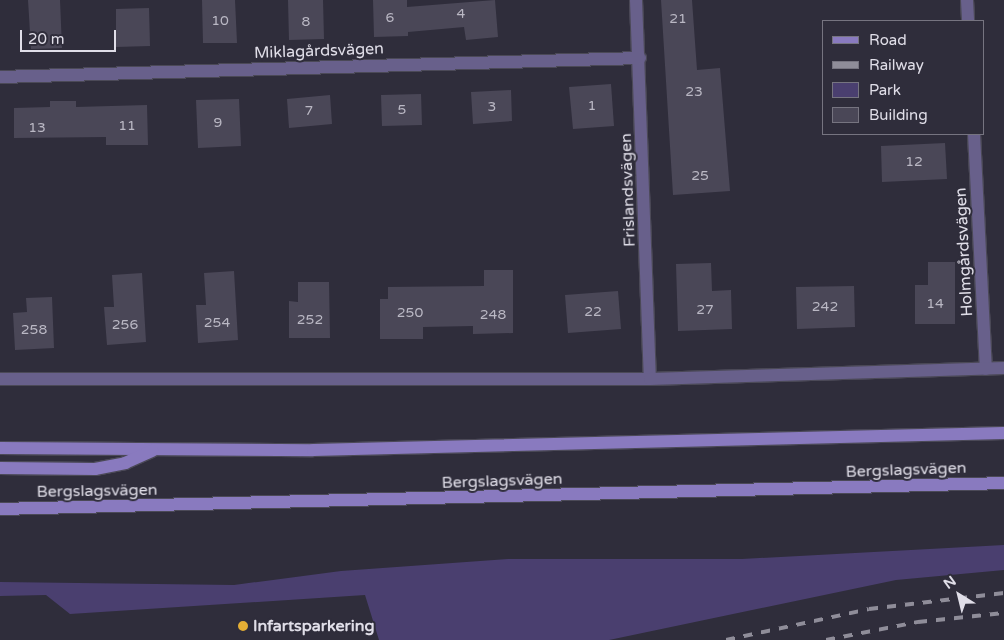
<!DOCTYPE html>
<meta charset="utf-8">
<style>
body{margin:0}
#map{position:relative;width:1004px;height:640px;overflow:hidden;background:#2f2d3b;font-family:"Varela Round",sans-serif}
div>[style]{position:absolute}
.green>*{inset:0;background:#4a3f6f}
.building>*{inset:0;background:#4a4757}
.roads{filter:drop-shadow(1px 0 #4b4957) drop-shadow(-1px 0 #4b4957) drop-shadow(0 1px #4b4957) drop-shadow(0 -1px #4b4957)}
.minor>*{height:12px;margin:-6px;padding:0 6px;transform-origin:6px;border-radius:6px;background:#68608b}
.secondary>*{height:12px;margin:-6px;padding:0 6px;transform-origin:6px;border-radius:6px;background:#897abf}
.rail>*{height:4px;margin-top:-2px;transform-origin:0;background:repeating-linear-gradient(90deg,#8f8d99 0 9px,transparent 0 18px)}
.dots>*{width:14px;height:14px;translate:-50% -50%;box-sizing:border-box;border:2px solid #2f2d3b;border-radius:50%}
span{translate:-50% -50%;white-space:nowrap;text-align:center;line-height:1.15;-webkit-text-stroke:4px #2f2d3b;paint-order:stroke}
.number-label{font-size:14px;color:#bab8c4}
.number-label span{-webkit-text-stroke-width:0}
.street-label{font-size:16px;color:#e0dee8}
.poi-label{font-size:16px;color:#e0dee8;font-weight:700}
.left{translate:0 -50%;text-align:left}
.legend{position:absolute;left:822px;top:20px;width:162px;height:115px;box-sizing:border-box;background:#2f2d3b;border:1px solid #767480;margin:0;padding:6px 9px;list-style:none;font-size:15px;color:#e0dee8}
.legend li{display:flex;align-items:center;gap:10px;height:25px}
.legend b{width:25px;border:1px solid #767480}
.north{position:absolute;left:934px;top:570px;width:50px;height:50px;-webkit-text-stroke:4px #2f2d3b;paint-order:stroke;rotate:324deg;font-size:14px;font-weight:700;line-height:20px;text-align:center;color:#e0dee8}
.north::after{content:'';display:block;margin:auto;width:18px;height:22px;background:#e0dee8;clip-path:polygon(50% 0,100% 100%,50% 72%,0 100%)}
.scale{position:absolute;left:20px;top:30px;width:96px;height:22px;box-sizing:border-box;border:2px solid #e0dee8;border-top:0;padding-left:6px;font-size:15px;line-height:18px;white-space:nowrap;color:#e0dee8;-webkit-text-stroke:4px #2f2d3b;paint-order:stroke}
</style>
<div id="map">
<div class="green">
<div style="clip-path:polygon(1004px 545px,1004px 570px,896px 580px,609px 640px,379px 640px,365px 595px,70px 614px,46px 595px,0 596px,0 582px,234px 585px,341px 571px,508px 559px,742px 559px)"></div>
</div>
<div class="building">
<div style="clip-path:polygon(28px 0,60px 0,62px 48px,31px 49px)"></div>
<div style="clip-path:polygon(202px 0,235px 0,237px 43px,203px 43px)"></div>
<div style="clip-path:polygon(288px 0,323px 0,324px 39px,289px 40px)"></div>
<div style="clip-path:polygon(373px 0,407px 0,407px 7px,495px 0,498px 37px,466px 40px,464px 27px,408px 32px,408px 36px,374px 37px)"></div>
<div style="clip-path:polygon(661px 0,692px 0,697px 70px,720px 68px,730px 191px,673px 195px)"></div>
<div style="clip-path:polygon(149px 8px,150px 46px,116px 47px,116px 9px)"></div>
<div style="clip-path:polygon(611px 84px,614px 126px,573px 129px,569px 87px)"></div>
<div style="clip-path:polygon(511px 90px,512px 121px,473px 124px,471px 92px)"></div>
<div style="clip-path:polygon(421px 94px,422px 125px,382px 126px,381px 95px)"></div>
<div style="clip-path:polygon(330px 95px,332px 124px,289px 128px,287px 99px)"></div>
<div style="clip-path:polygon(239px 99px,241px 146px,198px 148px,196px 100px)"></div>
<div style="clip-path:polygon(50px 101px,76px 101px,76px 107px,147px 105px,148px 145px,106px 145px,106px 137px,14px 138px,14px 108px,50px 107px)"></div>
<div style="clip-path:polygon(945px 143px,947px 179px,882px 182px,881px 146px)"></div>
<div style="clip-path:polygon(928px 262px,955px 262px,955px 324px,915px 324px,915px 285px,928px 285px)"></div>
<div style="clip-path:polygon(711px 263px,712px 291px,731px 290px,732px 329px,678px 331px,676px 264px)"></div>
<div style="clip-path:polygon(484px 270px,513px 270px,513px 333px,473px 334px,473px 326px,423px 327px,423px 339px,380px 339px,380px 299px,388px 299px,388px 287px,484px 286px)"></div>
<div style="clip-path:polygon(234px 271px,238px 340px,198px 343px,196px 305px,206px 305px,204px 273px)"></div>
<div style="clip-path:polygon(142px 273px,146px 342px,107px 345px,104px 307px,114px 307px,112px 275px)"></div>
<div style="clip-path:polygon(298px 282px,329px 282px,330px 338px,289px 338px,289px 301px,298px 302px)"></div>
<div style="clip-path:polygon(854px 286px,855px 327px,797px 329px,796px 287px)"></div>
<div style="clip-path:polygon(618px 291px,621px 329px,568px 333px,565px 295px)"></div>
<div style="clip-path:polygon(52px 297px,54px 348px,15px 350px,13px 313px,27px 312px,26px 298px)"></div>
</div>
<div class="roads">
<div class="minor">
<div style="left:636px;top:0;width:379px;rotate:87.9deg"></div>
<div style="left:967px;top:0;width:21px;rotate:87deg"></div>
<div style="left:0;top:77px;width:640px;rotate:-1.7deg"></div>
<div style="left:974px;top:134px;width:235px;rotate:87.1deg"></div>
<div style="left:0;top:379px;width:650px"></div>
<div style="left:650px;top:379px;width:354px;rotate:-1.8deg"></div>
</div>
<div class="secondary">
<div style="left:0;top:448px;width:313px;rotate:0.4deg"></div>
<div style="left:313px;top:450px;width:691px;rotate:-1.41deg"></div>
<div style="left:0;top:468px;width:95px;rotate:0.6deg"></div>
<div style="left:95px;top:469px;width:31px;rotate:-11deg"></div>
<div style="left:125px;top:463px;width:30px;rotate:-24deg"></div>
<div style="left:0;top:509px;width:1004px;rotate:-1.48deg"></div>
</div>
</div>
<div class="rail">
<div style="left:726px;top:640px;width:146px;rotate:-12.2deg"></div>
<div style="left:869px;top:609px;width:136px;rotate:-6.8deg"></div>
<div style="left:826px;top:640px;width:94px;rotate:-11.1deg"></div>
<div style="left:918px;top:622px;width:86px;rotate:-6deg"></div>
</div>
<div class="dots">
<div style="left:243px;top:626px;background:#e4ae35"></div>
</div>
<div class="number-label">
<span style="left:461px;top:14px">4</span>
<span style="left:390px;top:18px">6</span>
<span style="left:678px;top:19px">21</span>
<span style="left:220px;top:21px">10</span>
<span style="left:306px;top:22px">8</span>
<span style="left:694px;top:92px">23</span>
<span style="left:592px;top:106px">1</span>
<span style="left:492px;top:107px">3</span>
<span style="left:402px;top:110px">5</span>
<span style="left:309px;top:111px">7</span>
<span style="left:218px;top:123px">9</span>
<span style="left:127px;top:126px">11</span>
<span style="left:37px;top:128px">13</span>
<span style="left:914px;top:162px">12</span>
<span style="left:700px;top:176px">25</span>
<span style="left:935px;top:304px">14</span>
<span style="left:825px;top:307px">242</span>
<span style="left:705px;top:310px">27</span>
<span style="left:593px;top:312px">22</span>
<span style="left:410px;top:313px">250</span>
<span style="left:493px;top:315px">248</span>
<span style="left:310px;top:320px">252</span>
<span style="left:217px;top:323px">254</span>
<span style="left:125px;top:325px">256</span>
<span style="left:34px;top:330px">258</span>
</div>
<div class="street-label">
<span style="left:319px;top:51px;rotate:-2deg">Miklagårdsvägen</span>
<span style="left:628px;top:190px;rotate:-92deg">Frislandsvägen</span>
<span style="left:964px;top:252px;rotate:-93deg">Holmgårdsvägen</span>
<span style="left:906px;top:470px;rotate:-2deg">Bergslagsvägen</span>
<span style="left:502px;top:481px;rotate:-2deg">Bergslagsvägen</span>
<span style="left:97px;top:491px;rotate:-1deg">Bergslagsvägen</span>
</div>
<div class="poi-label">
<span class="left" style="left:253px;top:626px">Infartsparkering</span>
</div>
<ul class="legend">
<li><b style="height:6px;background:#897abf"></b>Road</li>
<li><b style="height:6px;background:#8f8d99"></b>Railway</li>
<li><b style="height:14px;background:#4a3f6f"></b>Park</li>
<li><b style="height:14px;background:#4a4757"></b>Building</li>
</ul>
<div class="north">N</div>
<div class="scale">20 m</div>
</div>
